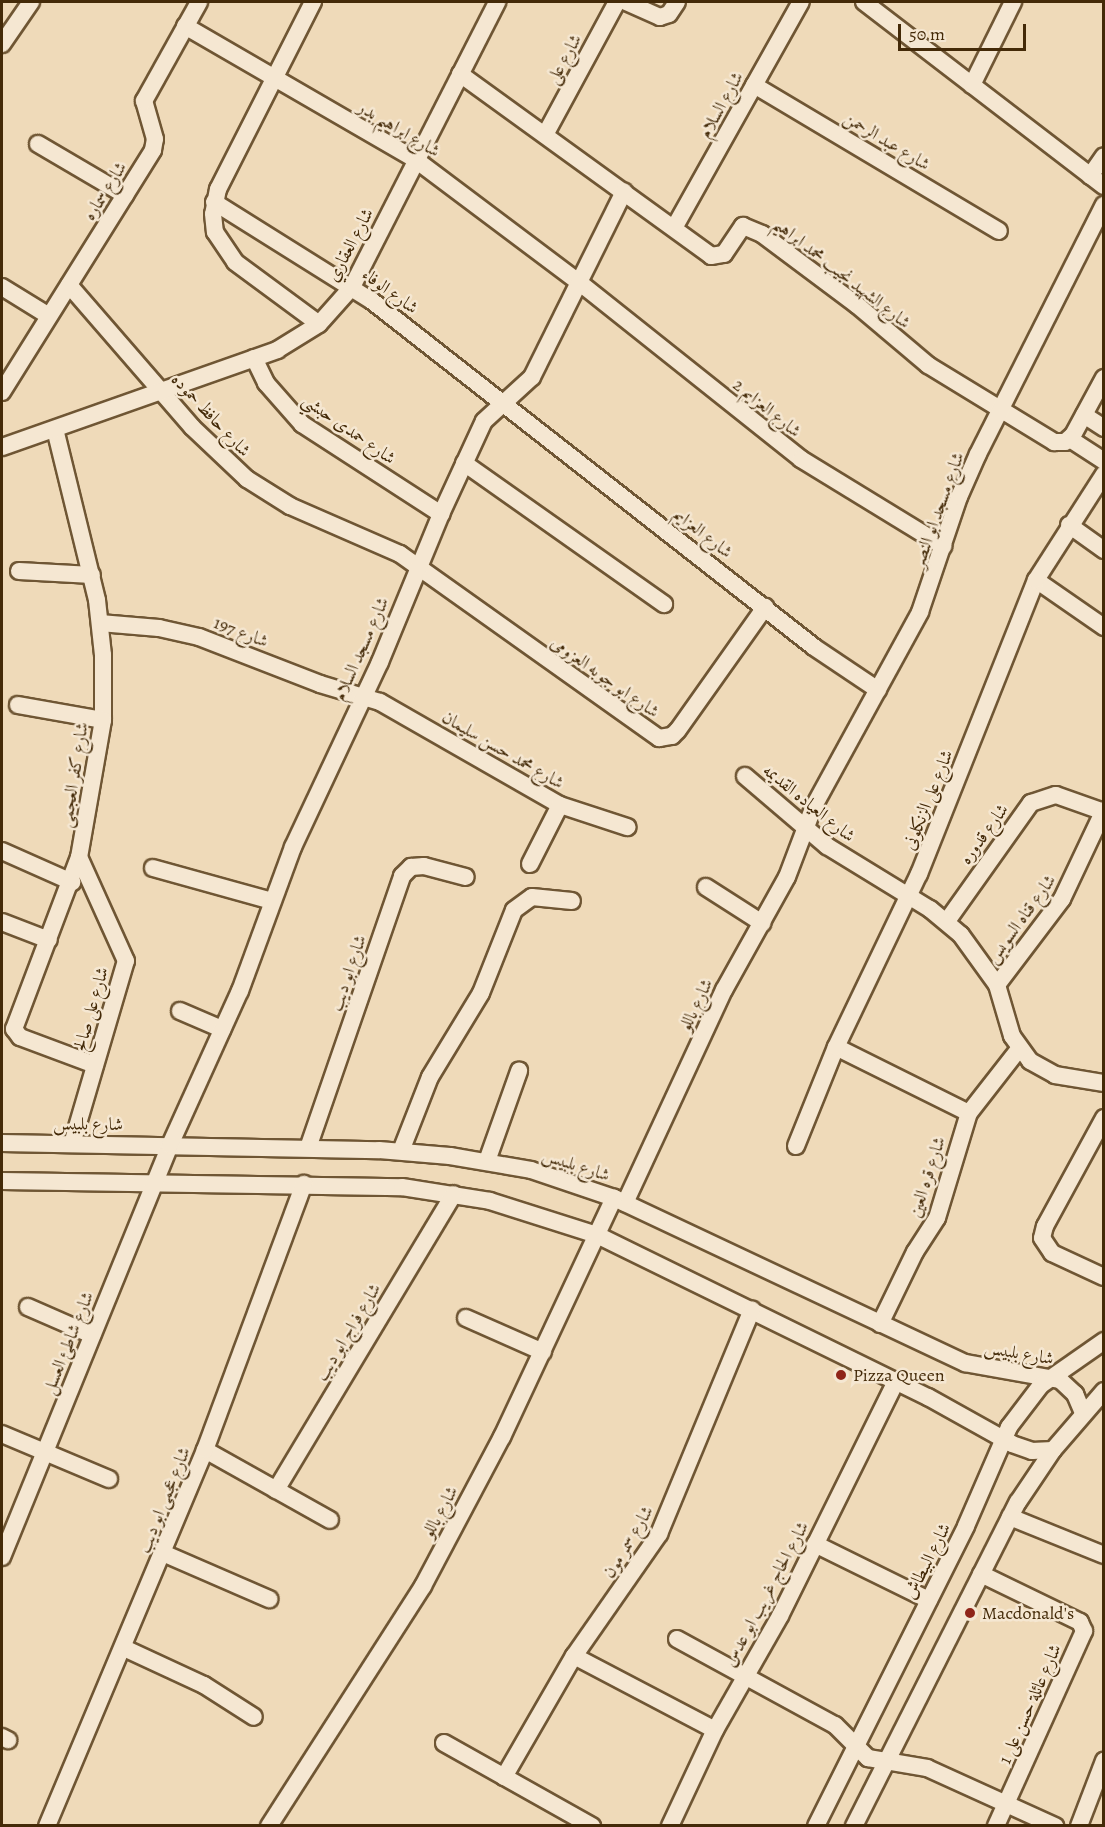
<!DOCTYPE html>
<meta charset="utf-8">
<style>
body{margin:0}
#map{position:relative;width:1105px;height:1827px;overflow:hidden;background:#efdab9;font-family:Alegreya,Amiri,serif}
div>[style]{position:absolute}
.roads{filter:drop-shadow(2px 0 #6f5634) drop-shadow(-2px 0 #6f5634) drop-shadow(0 2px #6f5634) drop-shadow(0 -2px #6f5634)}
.minor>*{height:16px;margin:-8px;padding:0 8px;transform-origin:8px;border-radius:8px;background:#f5e7d2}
.dots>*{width:16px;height:16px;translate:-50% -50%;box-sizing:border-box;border:3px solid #f5e7d2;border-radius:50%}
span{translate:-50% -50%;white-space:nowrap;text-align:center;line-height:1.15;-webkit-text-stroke:5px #f5e7d2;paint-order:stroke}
.street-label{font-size:18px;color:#442a08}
.poi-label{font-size:18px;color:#442a08}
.left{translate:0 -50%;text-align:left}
.frame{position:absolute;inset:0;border:3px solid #442a08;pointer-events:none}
.scale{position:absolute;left:898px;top:24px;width:128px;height:27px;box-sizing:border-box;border:3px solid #442a08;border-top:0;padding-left:8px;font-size:18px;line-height:21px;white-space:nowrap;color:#442a08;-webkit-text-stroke:4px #f5e7d2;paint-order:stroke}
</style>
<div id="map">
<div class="roads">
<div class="minor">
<div style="left:313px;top:2px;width:210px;rotate:116.9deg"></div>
<div style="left:218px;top:189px;width:25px;rotate:101deg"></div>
<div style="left:213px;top:214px;width:18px;rotate:84deg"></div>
<div style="left:215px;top:232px;width:36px;rotate:56deg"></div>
<div style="left:235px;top:262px;width:104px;rotate:36.4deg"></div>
<div style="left:626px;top:2px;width:37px;rotate:24deg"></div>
<div style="left:660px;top:17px;width:9px;rotate:-18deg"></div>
<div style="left:669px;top:14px;width:14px;rotate:-56deg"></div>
<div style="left:864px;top:2px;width:302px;rotate:37.5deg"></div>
<div style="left:185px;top:26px;width:267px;rotate:30.1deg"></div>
<div style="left:416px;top:160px;width:205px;rotate:36.9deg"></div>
<div style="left:580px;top:283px;width:283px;rotate:38.5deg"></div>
<div style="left:801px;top:459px;width:167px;rotate:31.5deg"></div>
<div style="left:2px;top:44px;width:51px;rotate:-55.4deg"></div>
<div style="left:460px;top:74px;width:310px;rotate:35.9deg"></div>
<div style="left:711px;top:256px;width:13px;rotate:-9deg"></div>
<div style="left:724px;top:254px;width:34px;rotate:-56deg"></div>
<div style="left:743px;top:226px;width:21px;rotate:23deg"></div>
<div style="left:762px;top:234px;width:119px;rotate:36.8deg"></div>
<div style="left:857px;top:305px;width:93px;rotate:40.2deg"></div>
<div style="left:928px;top:365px;width:148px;rotate:31.4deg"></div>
<div style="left:1054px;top:442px;width:11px"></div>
<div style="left:1065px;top:442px;width:11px;rotate:-41deg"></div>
<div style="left:1073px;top:435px;width:65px;rotate:-61.5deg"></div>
<div style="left:754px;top:85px;width:285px;rotate:30.8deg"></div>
<div style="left:972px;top:85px;width:93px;rotate:-63.7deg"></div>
<div style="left:545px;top:135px;width:151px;rotate:-61.6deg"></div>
<div style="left:38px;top:144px;width:101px;rotate:30.4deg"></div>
<div style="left:1090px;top:176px;width:24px;rotate:-55deg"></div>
<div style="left:214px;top:202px;width:186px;rotate:32.1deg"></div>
<div style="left:372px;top:301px;width:561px;rotate:38.05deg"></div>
<div style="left:814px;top:647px;width:77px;rotate:33.9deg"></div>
<div style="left:674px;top:228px;width:259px;rotate:-60.7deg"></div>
<div style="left:69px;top:285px;width:188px;rotate:49.1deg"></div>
<div style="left:192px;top:427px;width:76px;rotate:43.4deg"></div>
<div style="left:247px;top:479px;width:51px;rotate:32.1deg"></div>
<div style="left:290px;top:506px;width:120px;rotate:23.6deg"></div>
<div style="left:400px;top:554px;width:318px;rotate:35.4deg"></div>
<div style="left:659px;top:738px;width:13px;rotate:-9deg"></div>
<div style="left:672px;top:736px;width:8px;rotate:-45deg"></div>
<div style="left:678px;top:730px;width:151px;rotate:-54.7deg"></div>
<div style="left:2px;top:287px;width:55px;rotate:31.7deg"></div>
<div style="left:254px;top:358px;width:28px;rotate:64deg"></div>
<div style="left:266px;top:383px;width:55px;rotate:48.7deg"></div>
<div style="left:302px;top:424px;width:166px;rotate:32.9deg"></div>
<div style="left:2px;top:392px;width:285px;rotate:-58deg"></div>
<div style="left:153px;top:150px;width:11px;rotate:-80deg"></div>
<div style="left:155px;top:139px;width:40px;rotate:-106deg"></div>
<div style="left:144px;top:101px;width:113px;rotate:-60.9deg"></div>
<div style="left:1084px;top:415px;width:24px;rotate:33deg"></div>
<div style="left:55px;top:429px;width:176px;rotate:76.2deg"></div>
<div style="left:97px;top:600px;width:55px;rotate:83.8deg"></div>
<div style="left:103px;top:655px;width:65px;rotate:90deg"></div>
<div style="left:103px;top:720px;width:139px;rotate:99.9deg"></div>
<div style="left:79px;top:857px;width:184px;rotate:110.7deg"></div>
<div style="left:14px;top:1029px;width:10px;rotate:53deg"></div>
<div style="left:20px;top:1037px;width:80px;rotate:20.5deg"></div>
<div style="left:1070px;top:439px;width:40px;rotate:32.9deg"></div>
<div style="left:2px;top:447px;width:292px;rotate:-19.4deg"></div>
<div style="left:277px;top:350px;width:49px;rotate:-31.8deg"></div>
<div style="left:319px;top:324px;width:50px;rotate:-48.3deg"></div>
<div style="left:352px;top:287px;width:320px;rotate:-63deg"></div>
<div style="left:464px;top:463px;width:245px;rotate:35.2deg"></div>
<div style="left:1069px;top:525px;width:43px;rotate:35.5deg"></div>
<div style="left:19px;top:571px;width:73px;rotate:3.1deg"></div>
<div style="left:1036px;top:580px;width:83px;rotate:34.7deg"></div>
<div style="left:100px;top:623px;width:59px;rotate:4.8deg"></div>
<div style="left:159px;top:628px;width:41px;rotate:12.7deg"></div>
<div style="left:199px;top:637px;width:130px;rotate:21.2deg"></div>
<div style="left:320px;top:684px;width:63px;rotate:16.7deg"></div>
<div style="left:380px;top:702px;width:207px;rotate:29.8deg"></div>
<div style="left:560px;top:805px;width:71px;rotate:18.2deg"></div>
<div style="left:18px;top:705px;width:86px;rotate:10deg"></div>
<div style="left:745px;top:776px;width:108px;rotate:40.5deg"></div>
<div style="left:827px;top:846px;width:121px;rotate:31.5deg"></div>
<div style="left:930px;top:909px;width:40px;rotate:40deg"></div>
<div style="left:961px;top:935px;width:62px;rotate:54.2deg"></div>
<div style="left:997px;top:985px;width:53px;rotate:73.6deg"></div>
<div style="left:1012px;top:1036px;width:31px;rotate:54deg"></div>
<div style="left:1030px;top:1061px;width:29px;rotate:29deg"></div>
<div style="left:1055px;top:1075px;width:50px;rotate:9.3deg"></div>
<div style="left:2px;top:851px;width:77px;rotate:23.9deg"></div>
<div style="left:530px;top:864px;width:66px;rotate:-63deg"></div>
<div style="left:153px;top:868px;width:123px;rotate:15.5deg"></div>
<div style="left:706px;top:887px;width:67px;rotate:32.7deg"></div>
<div style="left:947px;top:921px;width:145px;rotate:-54.6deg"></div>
<div style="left:1031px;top:803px;width:26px;rotate:-18deg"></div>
<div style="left:1056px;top:795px;width:51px;rotate:19.5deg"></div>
<div style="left:2px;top:922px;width:50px;rotate:21deg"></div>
<div style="left:997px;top:985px;width:108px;rotate:-52.9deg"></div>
<div style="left:1062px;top:899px;width:98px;rotate:-64.7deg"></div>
<div style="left:180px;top:1011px;width:46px;rotate:23.2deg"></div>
<div style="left:836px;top:1047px;width:148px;rotate:26.4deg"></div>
<div style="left:1104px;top:1118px;width:123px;rotate:118.6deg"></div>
<div style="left:1045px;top:1226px;width:12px;rotate:104deg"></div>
<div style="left:1042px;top:1238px;width:18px;rotate:56deg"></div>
<div style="left:1052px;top:1253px;width:57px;rotate:24.8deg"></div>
<div style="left:2px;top:1143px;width:377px;rotate:1.1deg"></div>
<div style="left:379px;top:1150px;width:71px;rotate:4.8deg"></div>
<div style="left:450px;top:1156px;width:82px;rotate:9.8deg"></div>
<div style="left:531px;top:1170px;width:88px;rotate:18.6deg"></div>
<div style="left:614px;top:1198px;width:388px;rotate:25.2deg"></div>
<div style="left:965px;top:1363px;width:97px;rotate:10.1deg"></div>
<div style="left:1060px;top:1380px;width:21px;rotate:43deg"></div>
<div style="left:1075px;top:1394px;width:21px;rotate:67deg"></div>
<div style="left:72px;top:1144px;width:191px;rotate:-73.6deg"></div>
<div style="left:126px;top:961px;width:114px;rotate:-114.3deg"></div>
<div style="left:796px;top:1146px;width:107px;rotate:-68deg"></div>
<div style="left:836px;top:1047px;width:192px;rotate:-64.4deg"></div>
<div style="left:919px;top:874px;width:316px;rotate:-68.3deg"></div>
<div style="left:1036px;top:580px;width:126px;rotate:-57.3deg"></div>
<div style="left:308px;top:1148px;width:288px;rotate:-70.9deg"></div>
<div style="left:402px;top:876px;width:13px;rotate:-45deg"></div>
<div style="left:411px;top:867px;width:13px;rotate:-4deg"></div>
<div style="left:424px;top:866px;width:43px;rotate:14.7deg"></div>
<div style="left:401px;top:1151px;width:79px;rotate:-68.6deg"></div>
<div style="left:430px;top:1077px;width:98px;rotate:-58.7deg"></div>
<div style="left:481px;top:993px;width:89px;rotate:-68.3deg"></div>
<div style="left:514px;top:910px;width:22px;rotate:-36deg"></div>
<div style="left:532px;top:897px;width:40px;rotate:5.7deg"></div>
<div style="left:487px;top:1161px;width:96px;rotate:-70.4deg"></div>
<div style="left:2px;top:1181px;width:400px;rotate:0.9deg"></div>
<div style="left:402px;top:1187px;width:89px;rotate:9deg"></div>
<div style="left:490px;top:1201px;width:112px;rotate:17.6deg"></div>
<div style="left:597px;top:1235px;width:369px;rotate:26.1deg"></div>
<div style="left:928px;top:1397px;width:96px;rotate:29.2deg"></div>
<div style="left:1012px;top:1444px;width:21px;rotate:19deg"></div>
<div style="left:1032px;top:1451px;width:21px;rotate:-3deg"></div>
<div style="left:625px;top:1203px;width:235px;rotate:-65.1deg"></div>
<div style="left:724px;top:990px;width:129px;rotate:-60.9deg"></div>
<div style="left:787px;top:877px;width:76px;rotate:-69.2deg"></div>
<div style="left:814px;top:806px;width:221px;rotate:-61.3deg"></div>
<div style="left:920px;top:612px;width:121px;rotate:-71.3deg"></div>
<div style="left:959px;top:497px;width:47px;rotate:-66.2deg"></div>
<div style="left:978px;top:454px;width:279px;rotate:-63.2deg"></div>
<div style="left:28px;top:1307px;width:70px;rotate:23.6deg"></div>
<div style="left:466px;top:1318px;width:84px;rotate:23.8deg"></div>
<div style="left:880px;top:1324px;width:80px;rotate:-64.1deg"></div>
<div style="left:915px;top:1252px;width:40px;rotate:-57.1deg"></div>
<div style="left:937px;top:1218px;width:110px;rotate:-73.1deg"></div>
<div style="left:969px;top:1113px;width:81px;rotate:-52deg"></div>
<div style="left:2px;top:1434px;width:116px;rotate:22.8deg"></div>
<div style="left:205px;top:1450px;width:143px;rotate:29.2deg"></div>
<div style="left:276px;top:1490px;width:345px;rotate:-59deg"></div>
<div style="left:1010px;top:1517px;width:101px;rotate:22deg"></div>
<div style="left:815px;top:1544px;width:127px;rotate:26.2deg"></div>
<div style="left:163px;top:1553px;width:116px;rotate:23.5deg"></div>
<div style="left:2px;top:1557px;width:445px;rotate:-67.8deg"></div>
<div style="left:170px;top:1145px;width:169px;rotate:-65.6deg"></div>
<div style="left:240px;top:991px;width:153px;rotate:-69.8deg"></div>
<div style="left:293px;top:847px;width:204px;rotate:-64.8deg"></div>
<div style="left:380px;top:662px;width:160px;rotate:-67.6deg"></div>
<div style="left:441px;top:514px;width:102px;rotate:-65.2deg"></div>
<div style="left:484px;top:421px;width:65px;rotate:-42.5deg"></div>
<div style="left:532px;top:377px;width:207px;rotate:-63.6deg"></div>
<div style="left:981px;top:1574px;width:110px;rotate:25.9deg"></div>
<div style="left:1080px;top:1622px;width:10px;rotate:66deg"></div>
<div style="left:1084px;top:1631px;width:214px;rotate:114.3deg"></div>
<div style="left:677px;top:1639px;width:180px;rotate:28.6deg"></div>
<div style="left:835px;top:1725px;width:47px;rotate:45deg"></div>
<div style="left:868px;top:1758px;width:60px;rotate:9.6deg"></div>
<div style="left:927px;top:1768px;width:141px;rotate:24.4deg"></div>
<div style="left:124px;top:1648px;width:88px;rotate:24.8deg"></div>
<div style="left:204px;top:1685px;width:59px;rotate:32.6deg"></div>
<div style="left:574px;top:1656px;width:159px;rotate:27.7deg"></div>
<div style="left:2px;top:1737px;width:7px;rotate:27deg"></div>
<div style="left:444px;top:1743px;width:170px;rotate:29.3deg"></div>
<div style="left:504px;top:1777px;width:140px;rotate:-60deg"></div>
<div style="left:574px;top:1656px;width:149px;rotate:-55.1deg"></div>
<div style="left:659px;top:1534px;width:243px;rotate:-67.5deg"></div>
<div style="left:47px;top:1826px;width:408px;rotate:-67.2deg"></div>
<div style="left:205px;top:1450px;width:284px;rotate:-69.6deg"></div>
<div style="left:269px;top:1826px;width:285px;rotate:-57.3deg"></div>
<div style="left:423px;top:1586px;width:169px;rotate:-62.1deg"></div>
<div style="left:502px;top:1437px;width:264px;rotate:-64.9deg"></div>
<div style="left:670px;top:1826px;width:106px;rotate:-64.9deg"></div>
<div style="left:715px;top:1730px;width:131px;rotate:-60.3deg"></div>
<div style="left:780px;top:1616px;width:262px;rotate:-63.7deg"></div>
<div style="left:816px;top:1826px;width:335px;rotate:-63.4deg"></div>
<div style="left:966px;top:1526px;width:108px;rotate:-66.5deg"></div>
<div style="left:1009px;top:1427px;width:53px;rotate:-52.7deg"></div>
<div style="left:1041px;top:1385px;width:77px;rotate:-34.9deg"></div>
<div style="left:854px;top:1826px;width:363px;rotate:-63.2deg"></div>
<div style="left:1018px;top:1502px;width:63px;rotate:-56.1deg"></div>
<div style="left:1053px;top:1450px;width:78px;rotate:-49.2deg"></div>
<div style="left:1079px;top:1826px;width:70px;rotate:-69deg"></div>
</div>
</div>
<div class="dots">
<div style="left:841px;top:1375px;background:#8f2418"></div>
<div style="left:970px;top:1613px;background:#8f2418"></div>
</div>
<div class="street-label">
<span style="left:564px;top:59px;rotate:-61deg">شارع على</span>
<span style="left:721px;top:105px;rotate:-61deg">شارع السلام</span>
<span style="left:399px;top:129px;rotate:31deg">شارع ابراهيم بدر</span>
<span style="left:887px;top:141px;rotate:31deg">شارع عبد الرحمن</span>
<span style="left:105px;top:191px;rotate:-58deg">شارع سماره</span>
<span style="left:350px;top:245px;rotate:-62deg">شارع العقاري</span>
<span style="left:842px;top:273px;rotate:38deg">شارع الشهيد نجيب محمد ابراهيم</span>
<span style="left:390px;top:291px;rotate:36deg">شارع الوفاء</span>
<span style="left:767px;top:408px;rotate:39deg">شارع العزايم 2</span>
<span style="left:211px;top:415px;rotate:47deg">شارع حافظ حموده</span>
<span style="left:349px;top:429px;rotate:35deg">شارع حمدى حبشي</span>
<span style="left:938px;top:510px;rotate:-70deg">شارع مسجد ابو النصر</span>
<span style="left:703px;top:533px;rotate:38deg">شارع العزايم</span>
<span style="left:241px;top:632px;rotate:21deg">شارع 197</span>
<span style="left:361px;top:649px;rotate:-66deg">شارع مسجد السلام</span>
<span style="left:605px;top:677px;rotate:35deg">شارع ابو جوبه العزومى</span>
<span style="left:503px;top:750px;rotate:30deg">شارع محمد حسن سليمان</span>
<span style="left:74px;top:775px;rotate:-81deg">شارع كفر العجمى</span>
<span style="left:928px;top:800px;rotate:-68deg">شارع على الزنكلونى</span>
<span style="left:809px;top:803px;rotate:39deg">شارع العياده القديمه</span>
<span style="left:984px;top:834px;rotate:-54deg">شارع قدوره</span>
<span style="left:1021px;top:919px;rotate:-54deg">شارع قناه السويس</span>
<span style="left:348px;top:973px;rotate:-71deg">شارع ابو ديب</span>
<span style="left:696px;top:1005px;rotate:-65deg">شارع باللو</span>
<span style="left:91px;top:1009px;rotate:-74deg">شارع على صالح</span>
<span style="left:88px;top:1124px;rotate:1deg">شارع بلبيس</span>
<span style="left:576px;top:1165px;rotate:18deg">شارع بلبيس</span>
<span style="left:927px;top:1177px;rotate:-72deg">شارع قره العين</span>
<span style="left:348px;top:1332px;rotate:-59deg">شارع فراج ابو ديب</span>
<span style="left:68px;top:1343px;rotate:-68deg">شارع شاطئ العسل</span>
<span style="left:1019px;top:1353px;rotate:10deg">شارع بلبيس</span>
<span style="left:164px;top:1500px;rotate:-68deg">شارع عجمى ابو ديب</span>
<span style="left:440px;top:1512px;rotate:-62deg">شارع باللو</span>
<span style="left:628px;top:1542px;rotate:-59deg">شارع سمر مون</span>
<span style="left:927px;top:1561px;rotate:-63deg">شارع البيطاش</span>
<span style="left:766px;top:1594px;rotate:-62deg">شارع الحاج غريب ابو عدس</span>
<span style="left:1030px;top:1704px;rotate:-66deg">شارع عائلة حسن على 1</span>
</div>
<div class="poi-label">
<span class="left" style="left:853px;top:1375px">Pizza Queen</span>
<span class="left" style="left:982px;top:1613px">Macdonald's</span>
</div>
<div class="frame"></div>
<div class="scale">50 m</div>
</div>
